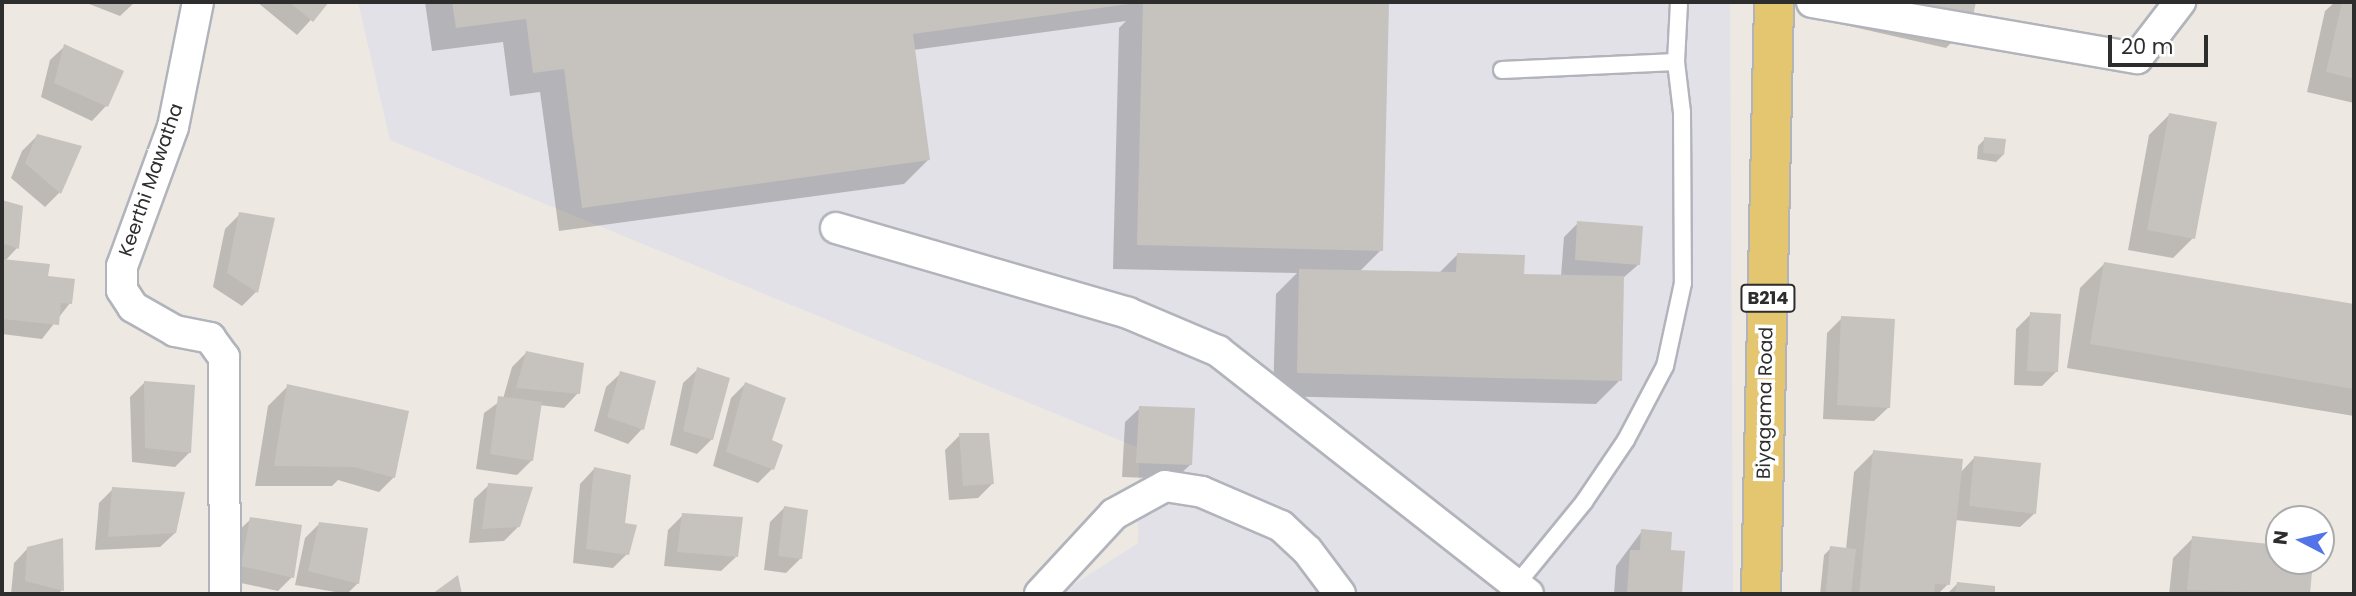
<!DOCTYPE html>
<style>
body{margin:0}
#map{position:relative;width:2356px;height:596px;overflow:hidden;background:#ede8e2;font-family:Poppins,sans-serif}
div>[style]{position:absolute}
.industrial>*{inset:0;background:#e2e1e7}
.shadow>*{inset:0;background:#0003}
.building>*{inset:0;background:#c6c2bd}
.roads{filter:drop-shadow(2px 0 #b2b4bc) drop-shadow(-2px 0 #b2b4bc) drop-shadow(0 2px #b2b4bc) drop-shadow(0 -2px #b2b4bc)}
.lane>*{height:16px;margin:-8px;padding:0 8px;transform-origin:8px;border-radius:8px;background:#fff}
.street>*{height:30px;margin:-15px;padding:0 15px;transform-origin:15px;border-radius:15px;background:#fff}
.primary>*{height:38px;margin:-19px;padding:0 19px;transform-origin:19px;border-radius:19px;background:#e4c570}
span{translate:-50% -50%;white-space:nowrap;text-align:center;line-height:1.15;-webkit-text-stroke:7px #fff;paint-order:stroke}
.shield-label span{padding:2px 5px;background:#fff;border:2px solid;border-radius:5px;-webkit-text-stroke-width:0}
.shield-label{font-size:18px;color:#2d2d2d;font-weight:700}
.street-label{font-size:19px;color:#2d2d2d}
.frame{position:absolute;inset:0;border:4px solid #2d2d2d;pointer-events:none}
.north{position:absolute;left:2265px;top:505px;width:70px;height:70px;box-sizing:border-box;background:#fff;border:2px solid #ababab;border-radius:50%;rotate:277deg;font-size:19px;font-weight:700;line-height:28px;text-align:center;color:#2d2d2d}
.north::after{content:'';display:block;margin:auto;width:24px;height:32px;background:#5374e9;clip-path:polygon(50% 0,100% 100%,50% 72%,0 100%)}
.scale{position:absolute;left:2108px;top:35px;width:100px;height:32px;box-sizing:border-box;border:4px solid #2d2d2d;border-top:0;padding-left:9px;font-size:21px;line-height:24px;white-space:nowrap;color:#2d2d2d;-webkit-text-stroke:5px #fff;paint-order:stroke}
</style>
<div id="map">
<div class="industrial">
<div style="clip-path:polygon(358px 2px,1730px 2px,1733px 594px,1059px 594px,1138px 543px,1139px 448px,390px 140px)"></div>
</div>
<div class="shadow">
<div style="clip-path:polygon(84px 2px,135px 2px,120px 16px)"></div>
<div style="clip-path:polygon(257px 2px,327px 2px,297px 35px)"></div>
<div style="clip-path:polygon(425px 2px,1387px 2px,1381px 250px,1359px 272px,1438px 274px,1457px 255px,1522px 275px,1561px 276px,1564px 237px,1578px 223px,1639px 264px,1623px 278px,1620px 380px,1596px 404px,1273px 396px,1276px 294px,1297px 273px,1113px 269px,1119px 28px,1126px 21px,913px 50px,928px 160px,904px 184px,559px 231px,540px 92px,510px 96px,503px 42px,432px 51px)"></div>
<div style="clip-path:polygon(1809px 2px,1975px 2px,1970px 24px,1946px 48px,1805px 16px)"></div>
<div style="clip-path:polygon(2335px 2px,2354px 2px,2354px 103px,2307px 92px,2325px 11px)"></div>
<div style="clip-path:polygon(65px 46px,122px 72px,106px 106px,92px 121px,41px 97px,50px 60px)"></div>
<div style="clip-path:polygon(2169px 115px,2193px 238px,2173px 258px,2128px 250px,2149px 135px)"></div>
<div style="clip-path:polygon(37px 136px,79px 147px,59px 193px,45px 207px,11px 178px,22px 151px)"></div>
<div style="clip-path:polygon(1985px 139px,2003px 155px,1996px 162px,1977px 159px,1978px 146px)"></div>
<div style="clip-path:polygon(2px 201px,21px 207px,17px 248px,5px 261px,70px 303px,42px 339px,2px 334px)"></div>
<div style="clip-path:polygon(240px 214px,273px 220px,256px 292px,242px 306px,213px 287px,225px 229px)"></div>
<div style="clip-path:polygon(2104px 264px,2354px 306px,2354px 416px,2067px 368px,2080px 288px)"></div>
<div style="clip-path:polygon(2031px 314px,2056px 372px,2042px 386px,2014px 385px,2016px 329px)"></div>
<div style="clip-path:polygon(1842px 318px,1889px 407px,1874px 421px,1823px 419px,1827px 333px)"></div>
<div style="clip-path:polygon(526px 353px,578px 393px,564px 408px,539px 405px,532px 460px,517px 475px,476px 469px,484px 413px,503px 399px,512px 367px)"></div>
<div style="clip-path:polygon(698px 369px,712px 439px,697px 454px,670px 445px,683px 383px)"></div>
<div style="clip-path:polygon(621px 373px,642px 429px,628px 444px,594px 431px,606px 387px)"></div>
<div style="clip-path:polygon(144px 383px,190px 452px,175px 467px,132px 462px,130px 397px)"></div>
<div style="clip-path:polygon(745px 384px,772px 469px,758px 483px,713px 466px,731px 398px)"></div>
<div style="clip-path:polygon(288px 386px,394px 477px,379px 492px,338px 480px,332px 486px,255px 486px,268px 406px)"></div>
<div style="clip-path:polygon(1140px 408px,1190px 465px,1175px 479px,1122px 477px,1125px 422px)"></div>
<div style="clip-path:polygon(960px 435px,993px 483px,978px 498px,949px 500px,945px 450px)"></div>
<div style="clip-path:polygon(1874px 452px,1960px 473px,1974px 458px,2035px 513px,2020px 527px,1955px 520px,1948px 584px,1938px 594px,1820px 594px,1824px 555px,1831px 548px,1846px 549px,1854px 472px)"></div>
<div style="clip-path:polygon(594px 469px,623px 525px,627px 554px,613px 568px,573px 563px,580px 484px)"></div>
<div style="clip-path:polygon(489px 485px,519px 526px,504px 541px,469px 543px,474px 499px)"></div>
<div style="clip-path:polygon(113px 489px,175px 533px,160px 547px,95px 550px,99px 503px)"></div>
<div style="clip-path:polygon(785px 507px,801px 558px,786px 573px,764px 570px,770px 522px)"></div>
<div style="clip-path:polygon(683px 515px,736px 557px,721px 571px,664px 566px,668px 530px)"></div>
<div style="clip-path:polygon(251px 519px,292px 577px,278px 591px,227px 580px,236px 533px)"></div>
<div style="clip-path:polygon(319px 524px,358px 583px,347px 594px,295px 585px,305px 538px)"></div>
<div style="clip-path:polygon(1642px 531px,1669px 552px,1684px 553px,1680px 594px,1614px 594px,1616px 566px)"></div>
<div style="clip-path:polygon(2193px 538px,2279px 547px,2279px 561px,2311px 561px,2308px 594px,2169px 594px,2173px 558px)"></div>
<div style="clip-path:polygon(28px 548px,62px 590px,58px 594px,11px 594px,14px 563px)"></div>
<div style="clip-path:polygon(1957px 584px,1993px 587px,1993px 594px,1947px 594px)"></div>
</div>
<div class="building">
<div style="clip-path:polygon(289px 2px,329px 2px,313px 22px)"></div>
<div style="clip-path:polygon(452px 2px,1136px 2px,1136px 3px,913px 34px,930px 160px,582px 208px,564px 69px,533px 73px,526px 19px,456px 28px)"></div>
<div style="clip-path:polygon(1143px 2px,1389px 2px,1383px 251px,1137px 245px)"></div>
<div style="clip-path:polygon(1874px 2px,1976px 2px,1971px 25px)"></div>
<div style="clip-path:polygon(2342px 2px,2354px 2px,2354px 79px,2326px 72px)"></div>
<div style="clip-path:polygon(64px 44px,124px 71px,108px 107px,54px 83px)"></div>
<div style="clip-path:polygon(2169px 113px,2217px 122px,2195px 239px,2147px 230px)"></div>
<div style="clip-path:polygon(37px 134px,82px 146px,61px 194px,25px 163px)"></div>
<div style="clip-path:polygon(1984px 137px,2006px 139px,2004px 155px,1983px 153px)"></div>
<div style="clip-path:polygon(2px 200px,23px 206px,19px 249px,2px 243px)"></div>
<div style="clip-path:polygon(239px 212px,275px 218px,258px 293px,227px 273px)"></div>
<div style="clip-path:polygon(1577px 221px,1643px 226px,1640px 265px,1575px 260px)"></div>
<div style="clip-path:polygon(1457px 253px,1525px 255px,1524px 274px,1624px 276px,1622px 381px,1297px 373px,1299px 269px,1456px 272px)"></div>
<div style="clip-path:polygon(2px 259px,50px 264px,48px 276px,75px 279px,72px 304px,61px 303px,59px 325px,2px 319px)"></div>
<div style="clip-path:polygon(2104px 262px,2354px 304px,2354px 389px,2090px 344px)"></div>
<div style="clip-path:polygon(2030px 312px,2061px 314px,2058px 372px,2027px 371px)"></div>
<div style="clip-path:polygon(1841px 316px,1895px 319px,1890px 408px,1837px 405px)"></div>
<div style="clip-path:polygon(526px 351px,584px 363px,580px 394px,516px 388px)"></div>
<div style="clip-path:polygon(697px 367px,730px 378px,713px 440px,683px 431px)"></div>
<div style="clip-path:polygon(620px 371px,656px 381px,644px 430px,607px 417px)"></div>
<div style="clip-path:polygon(144px 381px,195px 385px,191px 453px,145px 448px)"></div>
<div style="clip-path:polygon(745px 382px,786px 398px,772px 440px,783px 445px,774px 470px,726px 452px)"></div>
<div style="clip-path:polygon(287px 384px,409px 411px,395px 478px,354px 467px,274px 466px)"></div>
<div style="clip-path:polygon(498px 396px,542px 402px,533px 461px,490px 454px)"></div>
<div style="clip-path:polygon(1139px 406px,1195px 408px,1192px 465px,1136px 463px)"></div>
<div style="clip-path:polygon(959px 433px,989px 433px,994px 484px,963px 486px)"></div>
<div style="clip-path:polygon(1873px 450px,1963px 459px,1950px 585px,1935px 584px,1934px 594px,1859px 594px)"></div>
<div style="clip-path:polygon(1974px 456px,2041px 463px,2036px 514px,1969px 506px)"></div>
<div style="clip-path:polygon(594px 467px,631px 475px,625px 523px,637px 525px,629px 555px,586px 549px)"></div>
<div style="clip-path:polygon(488px 483px,533px 487px,520px 527px,482px 529px)"></div>
<div style="clip-path:polygon(112px 487px,185px 492px,176px 533px,108px 537px)"></div>
<div style="clip-path:polygon(784px 506px,808px 510px,802px 559px,778px 556px)"></div>
<div style="clip-path:polygon(682px 513px,743px 517px,738px 557px,677px 552px)"></div>
<div style="clip-path:polygon(250px 517px,302px 525px,294px 578px,241px 566px)"></div>
<div style="clip-path:polygon(319px 522px,368px 528px,359px 584px,308px 571px)"></div>
<div style="clip-path:polygon(1641px 529px,1672px 532px,1671px 550px,1685px 551px,1682px 594px,1627px 592px,1630px 550px,1640px 550px)"></div>
<div style="clip-path:polygon(2192px 536px,2279px 545px,2279px 561px,2313px 561px,2310px 594px,2187px 590px)"></div>
<div style="clip-path:polygon(63px 538px,64px 591px,25px 581px,27px 547px)"></div>
<div style="clip-path:polygon(1830px 546px,1856px 549px,1851px 594px,1826px 592px)"></div>
<div style="clip-path:polygon(458px 575px,462px 594px,432px 594px)"></div>
<div style="clip-path:polygon(1957px 582px,1995px 586px,1995px 594px,1955px 594px)"></div>
</div>
<div class="roads">
<div class="lane">
<div style="left:1676px;top:62px;width:60px;rotate:-87.1deg"></div>
<div style="left:1502px;top:70px;width:174px;rotate:-2.6deg"></div>
<div style="left:1676px;top:62px;width:50px;rotate:83.2deg"></div>
<div style="left:1682px;top:112px;width:171px;rotate:89.7deg"></div>
<div style="left:1683px;top:283px;width:85px;rotate:102.2deg"></div>
<div style="left:1665px;top:366px;width:84px;rotate:117.8deg"></div>
<div style="left:1626px;top:440px;width:75px;rotate:124.1deg"></div>
<div style="left:1584px;top:502px;width:106px;rotate:129.3deg"></div>
</div>
<div class="street">
<div style="left:198px;top:2px;width:127px;rotate:101.3deg"></div>
<div style="left:173px;top:127px;width:148px;rotate:110.1deg"></div>
<div style="left:122px;top:266px;width:24px;rotate:90deg"></div>
<div style="left:122px;top:290px;width:20px;rotate:57deg"></div>
<div style="left:133px;top:307px;width:48px;rotate:29.7deg"></div>
<div style="left:175px;top:331px;width:36px;rotate:11deg"></div>
<div style="left:210px;top:338px;width:24px;rotate:54deg"></div>
<div style="left:224px;top:357px;width:237px;rotate:89.8deg"></div>
<div style="left:1812px;top:2px;width:330px;rotate:9.8deg"></div>
<div style="left:2137px;top:58px;width:71px;rotate:-52.5deg"></div>
<div style="left:836px;top:228px;width:304px;rotate:16.2deg"></div>
<div style="left:1128px;top:313px;width:98px;rotate:22.9deg"></div>
<div style="left:1218px;top:351px;width:394px;rotate:38.1deg"></div>
<div style="left:1040px;top:594px;width:109px;rotate:-47.2deg"></div>
<div style="left:1114px;top:514px;width:58px;rotate:-28.8deg"></div>
<div style="left:1165px;top:486px;width:37px;rotate:9deg"></div>
<div style="left:1202px;top:492px;width:86px;rotate:23.3deg"></div>
<div style="left:1281px;top:526px;width:35px;rotate:43deg"></div>
<div style="left:1307px;top:550px;width:55px;rotate:53.1deg"></div>
</div>
<div class="primary">
<div style="left:1761px;top:594px;width:592px;rotate:-88.74deg"></div>
</div>
</div>
<div class="shield-label">
<span style="left:1768px;top:298px">B214</span>
</div>
<div class="street-label">
<span style="left:151px;top:180px;rotate:-71deg">Keerthi Mawatha</span>
<span style="left:1765px;top:403px;rotate:-89deg">Biyagama Road</span>
</div>
<div class="frame"></div>
<div class="north">N</div>
<div class="scale">20 m</div>
</div>
